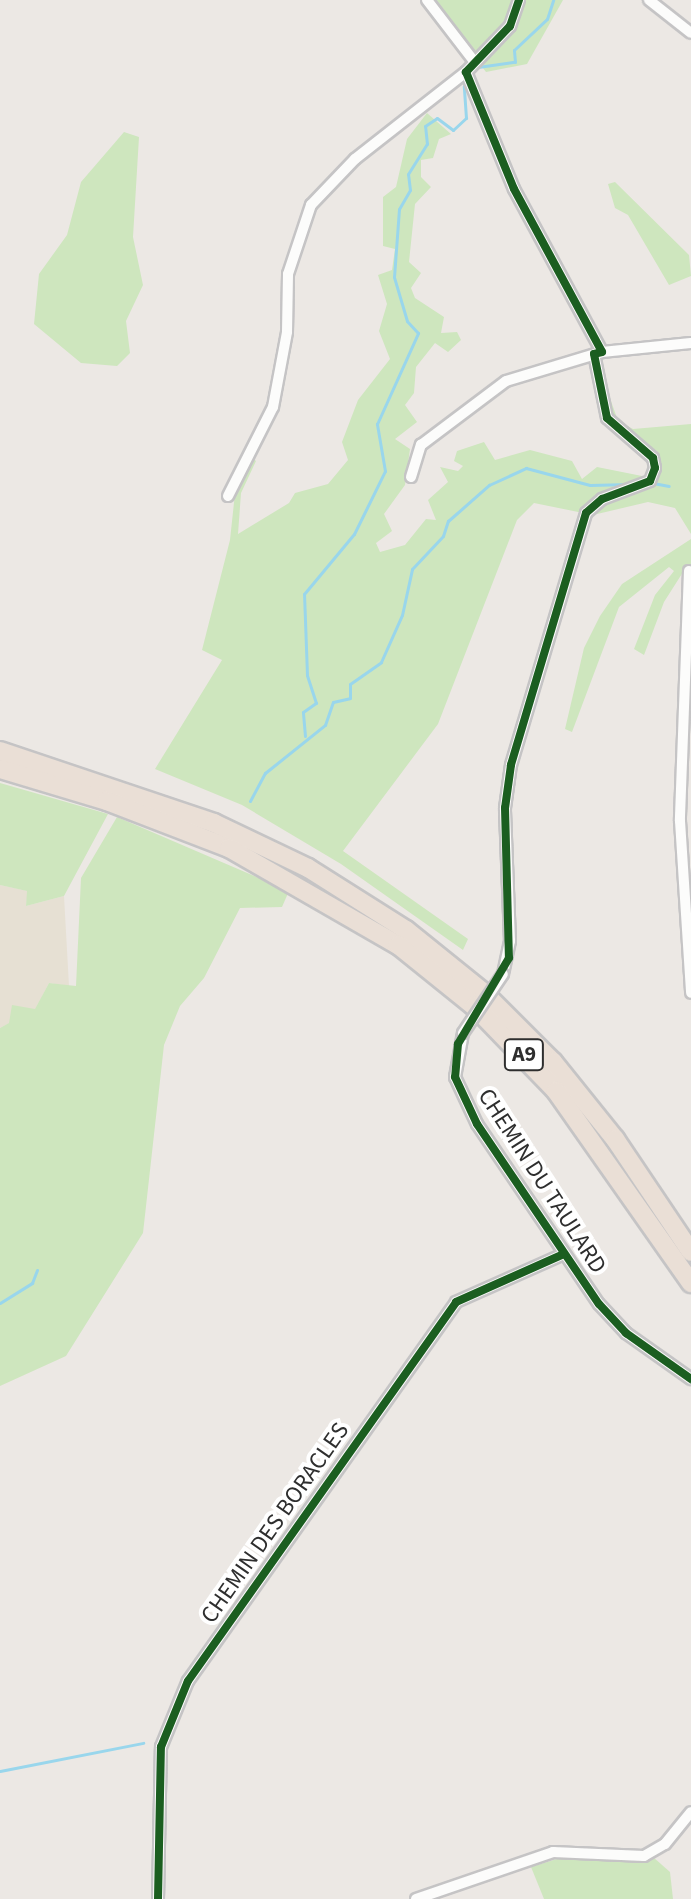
<!DOCTYPE html>
<style>
body{margin:0}
#map{position:relative;width:691px;height:1899px;overflow:hidden;background:#ece8e4;font-family:"Source Sans 3",sans-serif}
div>[style]{position:absolute}
.education>*{inset:0;background:#e6e0d3}
.green>*{inset:0;background:#cee6be}
.stream>*{height:3px;margin:-1.5px;padding:0 1.5px;transform-origin:1.5px;border-radius:1.5px;background:#99d6ec}
.roads{filter:drop-shadow(2px 0 #c5c4c5) drop-shadow(-2px 0 #c5c4c5) drop-shadow(0 2px #c5c4c5) drop-shadow(0 -2px #c5c4c5)}
.street>*{height:10px;margin:-5px;padding:0 5px;transform-origin:5px;border-radius:5px;background:#fcfcfb}
.highway>*{height:18px;margin:-9px;padding:0 9px;transform-origin:9px;border-radius:9px;background:#eadfd6}
.bridges{filter:drop-shadow(2px 0 #c5c4c5) drop-shadow(-2px 0 #c5c4c5) drop-shadow(0 2px #c5c4c5) drop-shadow(0 -2px #c5c4c5)}
.street-bridge>*{height:10px;margin:-5px;padding:0 5px;transform-origin:5px;border-radius:5px;background:#fcfcfb}
.cycleway>*{height:8px;margin:-4px;padding:0 4px;transform-origin:4px;border-radius:4px;background:#1b5e20}
span{translate:-50% -50%;white-space:nowrap;text-align:center;line-height:1.15;-webkit-text-stroke:8px #fff;paint-order:stroke}
.shield-label span{padding:2px 6px;background:#fff;border:2px solid;border-radius:6px;-webkit-text-stroke-width:0}
.shield-label{font-size:22px;color:#2e2e2e;font-weight:700}
.street-label{font-size:24px;color:#2e2e2e}
</style>
<div id="map">
<div class="education">
<div style="clip-path:polygon(0 885px,28px 891px,26px 906px,64px 896px,69px 986px,49px 983px,35px 1010px,0 1028px)"></div>
</div>
<div class="green">
<div style="clip-path:polygon(432px 0,563px 0,527px 64px,486px 72px)"></div>
<div style="clip-path:polygon(427px 113px,451px 134px,439px 139px,433px 158px,421px 160px,421px 177px,431px 187px,415px 204px,409px 262px,421px 273px,411px 288px,415px 298px,444px 317px,441px 333px,457px 332px,461px 340px,448px 352px,435px 343px,416px 367px,414px 393px,405px 405px,417px 422px,395px 439px,410px 449px,405px 485px,384px 514px,392px 531px,376px 543px,380px 552px,405px 545px,426px 519px,436px 520px,428px 500px,448px 482px,440px 467px,458px 471px,463px 466px,454px 461px,457px 451px,484px 442px,495px 460px,530px 450px,572px 461px,582px 479px,597px 467px,657px 479px,660px 462px,654px 453px,614px 425px,604px 381px,618px 421px,633px 429px,691px 424px,691px 534px,675px 508px,648px 502px,593px 515px,534px 503px,517px 520px,438px 724px,343px 851px,468px 939px,463px 950px,341px 864px,242px 805px,155px 769px,222px 660px,202px 650px,230px 540px,236px 484px,250px 456px,256px 461px,241px 493px,238px 534px,289px 503px,295px 493px,328px 484px,348px 460px,342px 442px,358px 400px,390px 359px,379px 331px,387px 304px,378px 275px,392px 270px,395px 249px,383px 246px,383px 197px,396px 187px,407px 139px)"></div>
<div style="clip-path:polygon(124px 132px,139px 137px,133px 237px,143px 285px,126px 321px,130px 353px,117px 366px,81px 363px,34px 324px,39px 274px,67px 235px,81px 182px)"></div>
<div style="clip-path:polygon(615px 182px,689px 255px,691px 276px,669px 285px,628px 215px,615px 208px,608px 184px)"></div>
<div style="clip-path:polygon(691px 539px,691px 570px,685px 569px,664px 602px,644px 655px,634px 649px,655px 595px,674px 571px,669px 567px,619px 607px,572px 732px,565px 729px,584px 648px,600px 616px,622px 584px)"></div>
<div style="clip-path:polygon(0 783px,108px 814px,64px 896px,26px 906px,27px 891px,0 885px)"></div>
<div style="clip-path:polygon(117px 817px,289px 891px,282px 907px,240px 908px,204px 978px,180px 1006px,164px 1045px,143px 1233px,66px 1356px,0 1386px,0 1028px,9px 1023px,12px 1005px,35px 1009px,49px 983px,76px 986px,81px 878px)"></div>
<div style="clip-path:polygon(586px 1850px,653px 1857px,670px 1872px,673px 1899px,544px 1899px,531px 1867px)"></div>
</div>
<div class="stream">
<div style="left:478px;top:67px;width:37px;rotate:-8deg"></div>
<div style="left:515px;top:62px;width:12px;rotate:-95deg"></div>
<div style="left:514px;top:50px;width:45px;rotate:-43.2deg"></div>
<div style="left:547px;top:19px;width:20px;rotate:-72deg"></div>
<div style="left:653px;top:483px;width:16px;rotate:11deg"></div>
<div style="left:305px;top:736px;width:24px;rotate:-95deg"></div>
<div style="left:303px;top:712px;width:16px;rotate:-35deg"></div>
<div style="left:316px;top:703px;width:29px;rotate:-108deg"></div>
<div style="left:307px;top:675px;width:81px;rotate:-92.1deg"></div>
<div style="left:304px;top:594px;width:78px;rotate:-50.2deg"></div>
<div style="left:354px;top:534px;width:70px;rotate:-63.8deg"></div>
<div style="left:385px;top:471px;width:48px;rotate:-99.7deg"></div>
<div style="left:377px;top:424px;width:100px;rotate:-65.7deg"></div>
<div style="left:418px;top:333px;width:16px;rotate:-133deg"></div>
<div style="left:407px;top:321px;width:46px;rotate:-106.5deg"></div>
<div style="left:394px;top:277px;width:68px;rotate:-85.8deg"></div>
<div style="left:399px;top:209px;width:22px;rotate:-60deg"></div>
<div style="left:410px;top:190px;width:16px;rotate:-97deg"></div>
<div style="left:408px;top:174px;width:36px;rotate:-58deg"></div>
<div style="left:427px;top:144px;width:18px;rotate:-96deg"></div>
<div style="left:425px;top:126px;width:14px;rotate:-34deg"></div>
<div style="left:437px;top:118px;width:20px;rotate:37deg"></div>
<div style="left:453px;top:130px;width:18px;rotate:-43deg"></div>
<div style="left:466px;top:118px;width:32px;rotate:-94deg"></div>
<div style="left:250px;top:801px;width:32px;rotate:-62deg"></div>
<div style="left:265px;top:773px;width:77px;rotate:-38.7deg"></div>
<div style="left:325px;top:725px;width:24px;rotate:-71deg"></div>
<div style="left:333px;top:702px;width:17px;rotate:-13deg"></div>
<div style="left:350px;top:698px;width:14px;rotate:-90deg"></div>
<div style="left:350px;top:684px;width:38px;rotate:-35deg"></div>
<div style="left:381px;top:662px;width:51px;rotate:-65.9deg"></div>
<div style="left:402px;top:615px;width:47px;rotate:-77.7deg"></div>
<div style="left:412px;top:569px;width:45px;rotate:-46.8deg"></div>
<div style="left:443px;top:536px;width:16px;rotate:-72deg"></div>
<div style="left:448px;top:521px;width:55px;rotate:-41.3deg"></div>
<div style="left:489px;top:485px;width:41px;rotate:-24.7deg"></div>
<div style="left:526px;top:468px;width:66px;rotate:14.9deg"></div>
<div style="left:590px;top:485px;width:40px;rotate:-1.4deg"></div>
<div style="left:0;top:1303px;width:38px;rotate:-32deg"></div>
<div style="left:32px;top:1283px;width:14px;rotate:-69deg"></div>
<div style="left:0;top:1771px;width:146px;rotate:-11.1deg"></div>
</div>
<div class="roads">
<div class="street">
<div style="left:427px;top:0;width:76px;rotate:52.5deg"></div>
<div style="left:649px;top:0;width:53px;rotate:38.2deg"></div>
<div style="left:466px;top:72px;width:126px;rotate:67.7deg"></div>
<div style="left:514px;top:189px;width:185px;rotate:61.6deg"></div>
<div style="left:411px;top:477px;width:34px;rotate:-73deg"></div>
<div style="left:421px;top:445px;width:106px;rotate:-37deg"></div>
<div style="left:506px;top:381px;width:100px;rotate:-16.8deg"></div>
<div style="left:602px;top:352px;width:89px;rotate:-5.8deg"></div>
<div style="left:228px;top:496px;width:100px;rotate:-63.2deg"></div>
<div style="left:273px;top:407px;width:76px;rotate:-79.4deg"></div>
<div style="left:287px;top:332px;width:58px;rotate:-89deg"></div>
<div style="left:288px;top:274px;width:73px;rotate:-71.6deg"></div>
<div style="left:311px;top:205px;width:64px;rotate:-46.3deg"></div>
<div style="left:355px;top:159px;width:141px;rotate:-38.1deg"></div>
<div style="left:466px;top:72px;width:64px;rotate:-46.3deg"></div>
<div style="left:510px;top:26px;width:28px;rotate:-71deg"></div>
<div style="left:689px;top:571px;width:250px;rotate:92.1deg"></div>
<div style="left:680px;top:821px;width:172px;rotate:86.3deg"></div>
<div style="left:503px;top:974px;width:34px;rotate:-78deg"></div>
<div style="left:510px;top:941px;width:133px;rotate:-92.2deg"></div>
<div style="left:505px;top:808px;width:43px;rotate:-82.1deg"></div>
<div style="left:511px;top:765px;width:263px;rotate:-73.4deg"></div>
<div style="left:586px;top:513px;width:21px;rotate:-41deg"></div>
<div style="left:602px;top:499px;width:51px;rotate:-20.6deg"></div>
<div style="left:650px;top:481px;width:14px;rotate:-69deg"></div>
<div style="left:655px;top:468px;width:10px;rotate:-101deg"></div>
<div style="left:653px;top:458px;width:61px;rotate:-139deg"></div>
<div style="left:607px;top:418px;width:65px;rotate:-101.5deg"></div>
<div style="left:463px;top:1033px;width:45px;rotate:100.3deg"></div>
<div style="left:455px;top:1077px;width:52px;rotate:64.9deg"></div>
<div style="left:477px;top:1124px;width:217px;rotate:55.9deg"></div>
<div style="left:599px;top:1304px;width:40px;rotate:47deg"></div>
<div style="left:626px;top:1333px;width:80px;rotate:35.3deg"></div>
<div style="left:158px;top:1899px;width:152px;rotate:-88.9deg"></div>
<div style="left:161px;top:1747px;width:71px;rotate:-67.8deg"></div>
<div style="left:188px;top:1681px;width:464px;rotate:-54.7deg"></div>
<div style="left:456px;top:1302px;width:118px;rotate:-24deg"></div>
<div style="left:416px;top:1899px;width:145px;rotate:-18.9deg"></div>
<div style="left:553px;top:1852px;width:91px;rotate:2.5deg"></div>
<div style="left:644px;top:1856px;width:24px;rotate:-30deg"></div>
<div style="left:665px;top:1844px;width:41px;rotate:-50.9deg"></div>
</div>
<div class="highway">
<div style="left:0;top:751px;width:226px;rotate:18.6deg"></div>
<div style="left:214px;top:823px;width:104px;rotate:25.6deg"></div>
<div style="left:308px;top:868px;width:116px;rotate:32.3deg"></div>
<div style="left:406px;top:930px;width:100px;rotate:38.9deg"></div>
<div style="left:484px;top:993px;width:98px;rotate:45deg"></div>
<div style="left:553px;top:1062px;width:99px;rotate:51.2deg"></div>
<div style="left:615px;top:1139px;width:136px;rotate:56.1deg"></div>
<div style="left:0;top:769px;width:112px;rotate:16.7deg"></div>
<div style="left:107px;top:801px;width:131px;rotate:21.1deg"></div>
<div style="left:229px;top:848px;width:195px;rotate:29.9deg"></div>
<div style="left:398px;top:945px;width:97px;rotate:38.8deg"></div>
<div style="left:474px;top:1006px;width:118px;rotate:46deg"></div>
<div style="left:556px;top:1091px;width:235px;rotate:54.9deg"></div>
</div>
</div>
<div class="bridges">
<div class="street-bridge">
<div style="left:463px;top:1033px;width:71px;rotate:-55.9deg"></div>
</div>
</div>
<div class="cycleway">
<div style="left:519px;top:0;width:28px;rotate:109deg"></div>
<div style="left:510px;top:26px;width:64px;rotate:133.7deg"></div>
<div style="left:466px;top:72px;width:126px;rotate:67.7deg"></div>
<div style="left:514px;top:189px;width:185px;rotate:61.6deg"></div>
<div style="left:602px;top:352px;width:8px;rotate:166deg"></div>
<div style="left:594px;top:354px;width:65px;rotate:78.5deg"></div>
<div style="left:607px;top:418px;width:61px;rotate:41deg"></div>
<div style="left:653px;top:458px;width:10px;rotate:79deg"></div>
<div style="left:655px;top:468px;width:14px;rotate:111deg"></div>
<div style="left:650px;top:481px;width:51px;rotate:159.4deg"></div>
<div style="left:602px;top:499px;width:21px;rotate:139deg"></div>
<div style="left:586px;top:513px;width:263px;rotate:106.6deg"></div>
<div style="left:511px;top:765px;width:43px;rotate:97.9deg"></div>
<div style="left:505px;top:808px;width:150px;rotate:88.5deg"></div>
<div style="left:509px;top:958px;width:100px;rotate:120.7deg"></div>
<div style="left:458px;top:1044px;width:33px;rotate:95deg"></div>
<div style="left:455px;top:1077px;width:52px;rotate:64.9deg"></div>
<div style="left:477px;top:1124px;width:217px;rotate:55.9deg"></div>
<div style="left:599px;top:1304px;width:40px;rotate:47deg"></div>
<div style="left:626px;top:1333px;width:80px;rotate:35.3deg"></div>
<div style="left:158px;top:1899px;width:152px;rotate:-88.9deg"></div>
<div style="left:161px;top:1747px;width:71px;rotate:-67.8deg"></div>
<div style="left:188px;top:1681px;width:464px;rotate:-54.7deg"></div>
<div style="left:456px;top:1302px;width:118px;rotate:-24deg"></div>
</div>
<div class="shield-label">
<span style="left:524px;top:1055px">A9</span>
</div>
<div class="street-label">
<span style="left:542px;top:1181px;rotate:57deg">CHEMIN DU TAULARD</span>
<span style="left:275px;top:1523px;rotate:-55deg">CHEMIN DES BORACLES</span>
</div>
</div>
